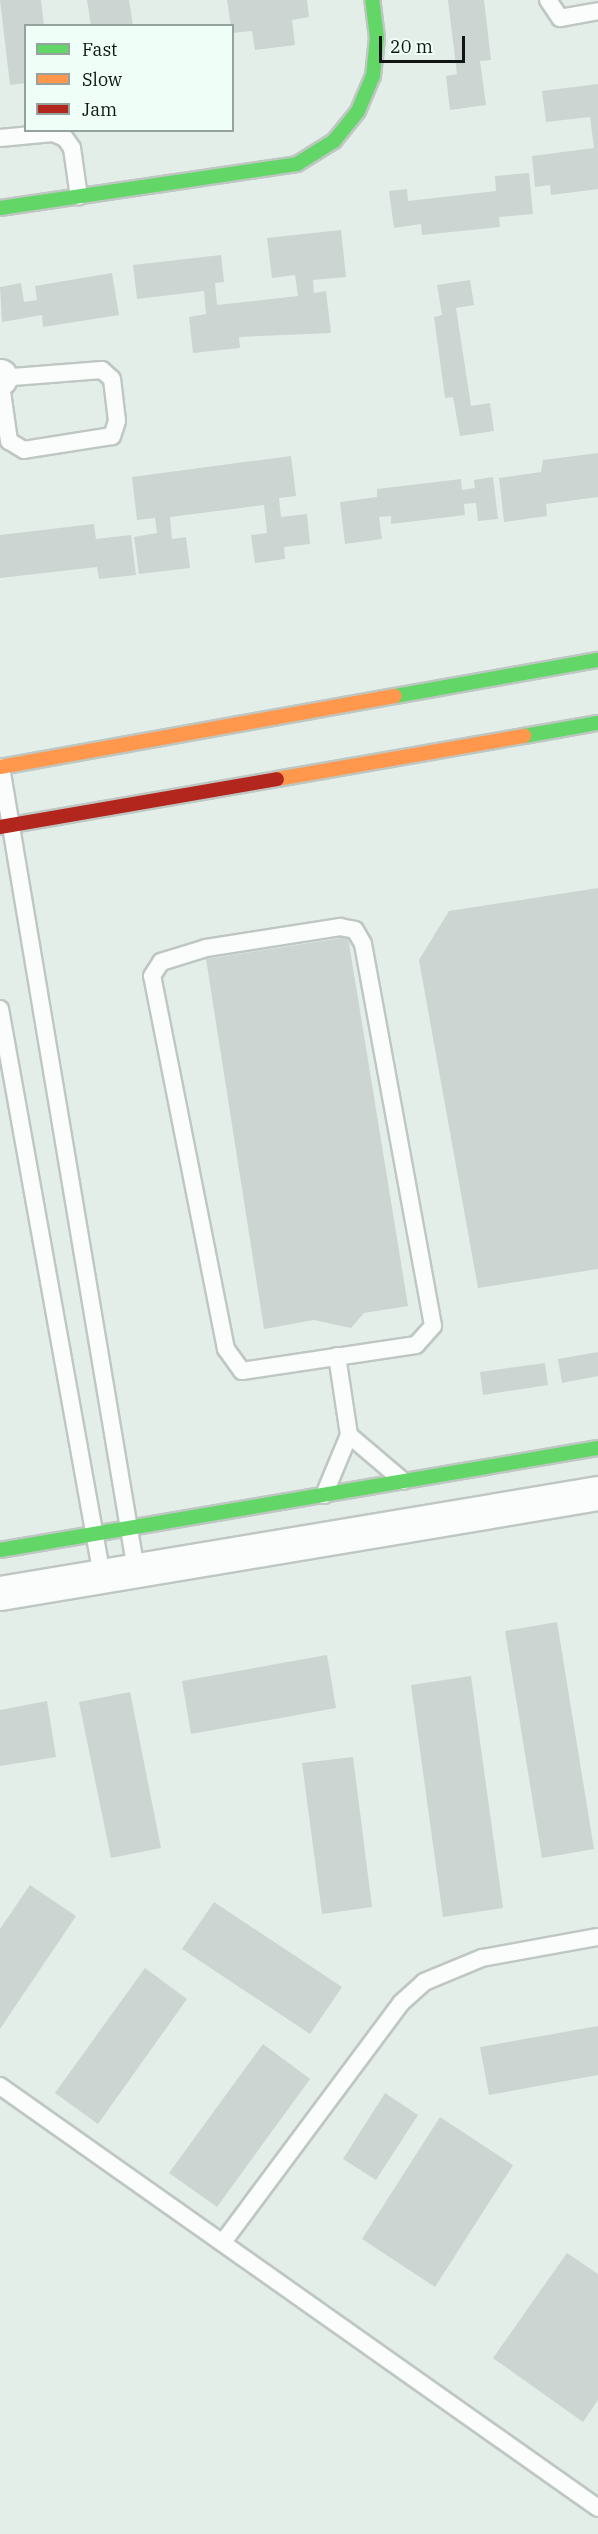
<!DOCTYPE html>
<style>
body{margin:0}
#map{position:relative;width:598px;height:2534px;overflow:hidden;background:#e3eee9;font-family:"IBM Plex Serif",serif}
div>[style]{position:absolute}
.building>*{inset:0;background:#ccd5d1}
.roads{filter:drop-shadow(2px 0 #bfc7c3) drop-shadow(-2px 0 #bfc7c3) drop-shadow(0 2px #bfc7c3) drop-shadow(0 -2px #bfc7c3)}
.lane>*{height:16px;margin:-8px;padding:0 8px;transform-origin:8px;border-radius:8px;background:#fbfcfc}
.street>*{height:33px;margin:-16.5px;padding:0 16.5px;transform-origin:16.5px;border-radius:16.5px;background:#fbfcfc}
.fast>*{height:14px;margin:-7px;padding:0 7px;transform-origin:7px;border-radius:7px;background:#63d668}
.slow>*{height:14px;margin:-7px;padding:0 7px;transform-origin:7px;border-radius:7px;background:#ff974d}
.jam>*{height:14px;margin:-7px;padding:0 7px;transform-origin:7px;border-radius:7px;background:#b3261e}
span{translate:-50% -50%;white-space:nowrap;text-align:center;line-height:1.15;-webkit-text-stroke:6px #effff8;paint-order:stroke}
.legend{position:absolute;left:24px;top:24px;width:210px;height:108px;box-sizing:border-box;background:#effff8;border:2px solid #96a29d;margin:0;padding:8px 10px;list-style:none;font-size:18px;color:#101614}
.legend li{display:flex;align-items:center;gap:12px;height:30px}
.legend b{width:30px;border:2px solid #96a29d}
.scale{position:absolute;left:379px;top:36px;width:86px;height:27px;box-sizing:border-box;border:3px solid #101614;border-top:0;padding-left:8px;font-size:18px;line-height:21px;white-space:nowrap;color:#101614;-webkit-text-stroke:4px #effff8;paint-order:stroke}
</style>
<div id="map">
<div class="building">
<div style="clip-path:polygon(0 0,41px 0,44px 26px,26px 26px,26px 83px,10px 85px)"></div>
<div style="clip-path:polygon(87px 0,129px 0,133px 26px,91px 26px)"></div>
<div style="clip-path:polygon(227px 0,307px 0,309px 17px,292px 20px,295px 45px,255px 50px,252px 31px,232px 33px)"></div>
<div style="clip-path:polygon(448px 0,484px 0,491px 60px,480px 61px,486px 105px,450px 110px,446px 76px,457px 74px)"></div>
<div style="clip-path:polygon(598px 84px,598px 189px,551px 195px,550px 185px,535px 187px,532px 156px,594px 148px,590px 117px,546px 122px,542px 91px)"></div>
<div style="clip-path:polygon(529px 173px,533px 214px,499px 217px,500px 227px,422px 235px,421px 224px,394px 228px,389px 191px,407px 189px,408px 201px,496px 191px,495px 176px)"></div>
<div style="clip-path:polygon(341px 230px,346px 277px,313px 280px,314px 293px,326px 291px,331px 333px,239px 337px,240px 348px,193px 353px,189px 317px,206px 314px,204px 291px,137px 299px,133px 265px,221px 255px,224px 282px,215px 283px,217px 305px,298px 296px,295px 275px,272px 278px,267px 238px)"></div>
<div style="clip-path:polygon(112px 273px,119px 315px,43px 327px,42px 315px,2px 322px,0 287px,21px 283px,24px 302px,37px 300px,35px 286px)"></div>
<div style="clip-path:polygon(470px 280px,474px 305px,456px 308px,471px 406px,490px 403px,494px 431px,460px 436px,453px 397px,445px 398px,434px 317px,442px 315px,437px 285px)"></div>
<div style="clip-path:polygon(598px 453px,598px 497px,546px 504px,547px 516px,504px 522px,499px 478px,541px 472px,543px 460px)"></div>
<div style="clip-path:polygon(291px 456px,296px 496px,279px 498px,281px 517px,307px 514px,310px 544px,284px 547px,285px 559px,255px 563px,251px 535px,267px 533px,264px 505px,170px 517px,172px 539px,186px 537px,190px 568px,139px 574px,134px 537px,157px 533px,155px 518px,137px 520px,132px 477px)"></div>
<div style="clip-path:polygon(493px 477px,498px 519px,478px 521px,476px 503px,464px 504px,465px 515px,391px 524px,391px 516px,379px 517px,382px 539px,345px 544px,340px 502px,377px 497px,377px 489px,461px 479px,462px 490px,475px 488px,474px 480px)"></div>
<div style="clip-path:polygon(94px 524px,96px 539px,131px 535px,136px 575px,99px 579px,97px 567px,0 578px,0 535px)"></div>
<div style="clip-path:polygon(598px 888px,598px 1269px,478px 1288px,419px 960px,449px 911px)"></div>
<div style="clip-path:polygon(348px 937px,408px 1306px,364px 1313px,351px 1328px,314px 1320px,264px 1329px,206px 959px)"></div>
<div style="clip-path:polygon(598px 1352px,598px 1376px,562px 1383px,558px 1359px)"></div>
<div style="clip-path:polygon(545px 1363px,548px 1385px,483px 1395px,480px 1372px)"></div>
<div style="clip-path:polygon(557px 1622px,594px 1849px,542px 1858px,505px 1631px)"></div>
<div style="clip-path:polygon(327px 1655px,336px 1708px,191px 1734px,182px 1681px)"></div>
<div style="clip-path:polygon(471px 1676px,503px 1908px,443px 1917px,411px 1685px)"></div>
<div style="clip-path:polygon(130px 1692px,161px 1848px,111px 1858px,79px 1702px)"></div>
<div style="clip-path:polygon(47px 1701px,56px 1757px,0 1766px,0 1710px)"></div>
<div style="clip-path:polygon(353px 1757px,372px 1907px,322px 1914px,302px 1763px)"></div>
<div style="clip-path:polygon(30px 1885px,76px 1916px,0 2029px,0 1929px)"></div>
<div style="clip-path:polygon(214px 1902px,342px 1987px,310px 2034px,182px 1949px)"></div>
<div style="clip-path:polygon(145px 1968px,187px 1999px,98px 2124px,55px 2093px)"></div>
<div style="clip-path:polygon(598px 2026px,598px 2075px,489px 2095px,480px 2047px)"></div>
<div style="clip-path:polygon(263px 2044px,310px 2079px,217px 2207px,169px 2173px)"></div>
<div style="clip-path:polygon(385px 2093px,418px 2115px,376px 2180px,343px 2159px)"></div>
<div style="clip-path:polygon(440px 2117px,513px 2165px,435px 2287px,362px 2239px)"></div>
<div style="clip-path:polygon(567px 2253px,598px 2274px,598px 2400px,583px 2422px,493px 2358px)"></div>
</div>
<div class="roads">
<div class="lane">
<div style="left:548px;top:0;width:22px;rotate:56deg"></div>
<div style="left:560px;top:18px;width:39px;rotate:-10deg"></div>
<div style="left:0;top:138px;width:53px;rotate:-5.4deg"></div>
<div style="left:53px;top:133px;width:13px;rotate:23deg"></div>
<div style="left:65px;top:138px;width:12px;rotate:55deg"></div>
<div style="left:72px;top:148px;width:49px;rotate:81.9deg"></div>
<div style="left:102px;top:370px;width:13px;rotate:42deg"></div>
<div style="left:112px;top:379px;width:42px;rotate:83.2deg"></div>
<div style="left:117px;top:421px;width:16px;rotate:108deg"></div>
<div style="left:112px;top:436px;width:89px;rotate:171deg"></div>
<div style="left:24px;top:450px;width:17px;rotate:-149deg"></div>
<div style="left:9px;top:441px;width:64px;rotate:-98.1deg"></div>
<div style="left:0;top:378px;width:102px;rotate:-4.5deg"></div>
<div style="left:1px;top:767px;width:814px;rotate:80.46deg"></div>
<div style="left:340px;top:927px;width:15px;rotate:11deg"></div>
<div style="left:355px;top:930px;width:16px;rotate:60deg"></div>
<div style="left:363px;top:944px;width:388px;rotate:79.6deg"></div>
<div style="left:433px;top:1326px;width:25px;rotate:132deg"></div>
<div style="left:416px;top:1345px;width:176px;rotate:171.5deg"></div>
<div style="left:242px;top:1371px;width:27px;rotate:-126deg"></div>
<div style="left:226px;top:1349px;width:380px;rotate:-101.2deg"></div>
<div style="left:152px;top:976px;width:17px;rotate:-57deg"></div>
<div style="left:161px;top:962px;width:47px;rotate:-17.3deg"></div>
<div style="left:206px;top:948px;width:136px;rotate:-8.9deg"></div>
<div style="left:0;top:1009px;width:576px;rotate:79.8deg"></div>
<div style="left:349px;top:1435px;width:71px;rotate:40.4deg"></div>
<div style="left:324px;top:1495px;width:65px;rotate:-67.4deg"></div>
<div style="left:349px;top:1435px;width:80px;rotate:-98.6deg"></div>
<div style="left:0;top:2086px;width:732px;rotate:35.21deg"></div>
<div style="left:223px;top:2242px;width:298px;rotate:-53.3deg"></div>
<div style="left:401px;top:2003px;width:31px;rotate:-42deg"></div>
<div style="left:424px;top:1982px;width:63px;rotate:-22.5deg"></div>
<div style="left:482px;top:1958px;width:118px;rotate:-10.3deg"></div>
</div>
<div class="street">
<div style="left:0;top:376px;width:2px;rotate:90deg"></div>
<div style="left:0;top:1593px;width:606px;rotate:-9.49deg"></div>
</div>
<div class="fast">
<div style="left:0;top:208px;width:300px;rotate:-8.4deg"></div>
<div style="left:297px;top:164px;width:44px;rotate:-31.9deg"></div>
<div style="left:334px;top:141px;width:38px;rotate:-51deg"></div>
<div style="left:358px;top:111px;width:38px;rotate:-67deg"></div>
<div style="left:373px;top:76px;width:38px;rotate:-84deg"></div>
<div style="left:377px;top:38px;width:38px;rotate:-97deg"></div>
<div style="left:395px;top:696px;width:206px;rotate:-10.1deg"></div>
<div style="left:524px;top:736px;width:75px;rotate:-10deg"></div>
<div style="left:0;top:1550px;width:607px;rotate:-9.68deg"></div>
</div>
<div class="slow">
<div style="left:0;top:767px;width:401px;rotate:-10.2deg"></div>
<div style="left:277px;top:779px;width:251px;rotate:-9.9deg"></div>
</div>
<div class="jam">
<div style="left:0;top:827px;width:281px;rotate:-9.8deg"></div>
</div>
</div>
<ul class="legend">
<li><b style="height:8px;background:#63d668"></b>Fast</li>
<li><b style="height:8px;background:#ff974d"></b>Slow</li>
<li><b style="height:8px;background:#b3261e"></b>Jam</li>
</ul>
<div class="scale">20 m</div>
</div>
